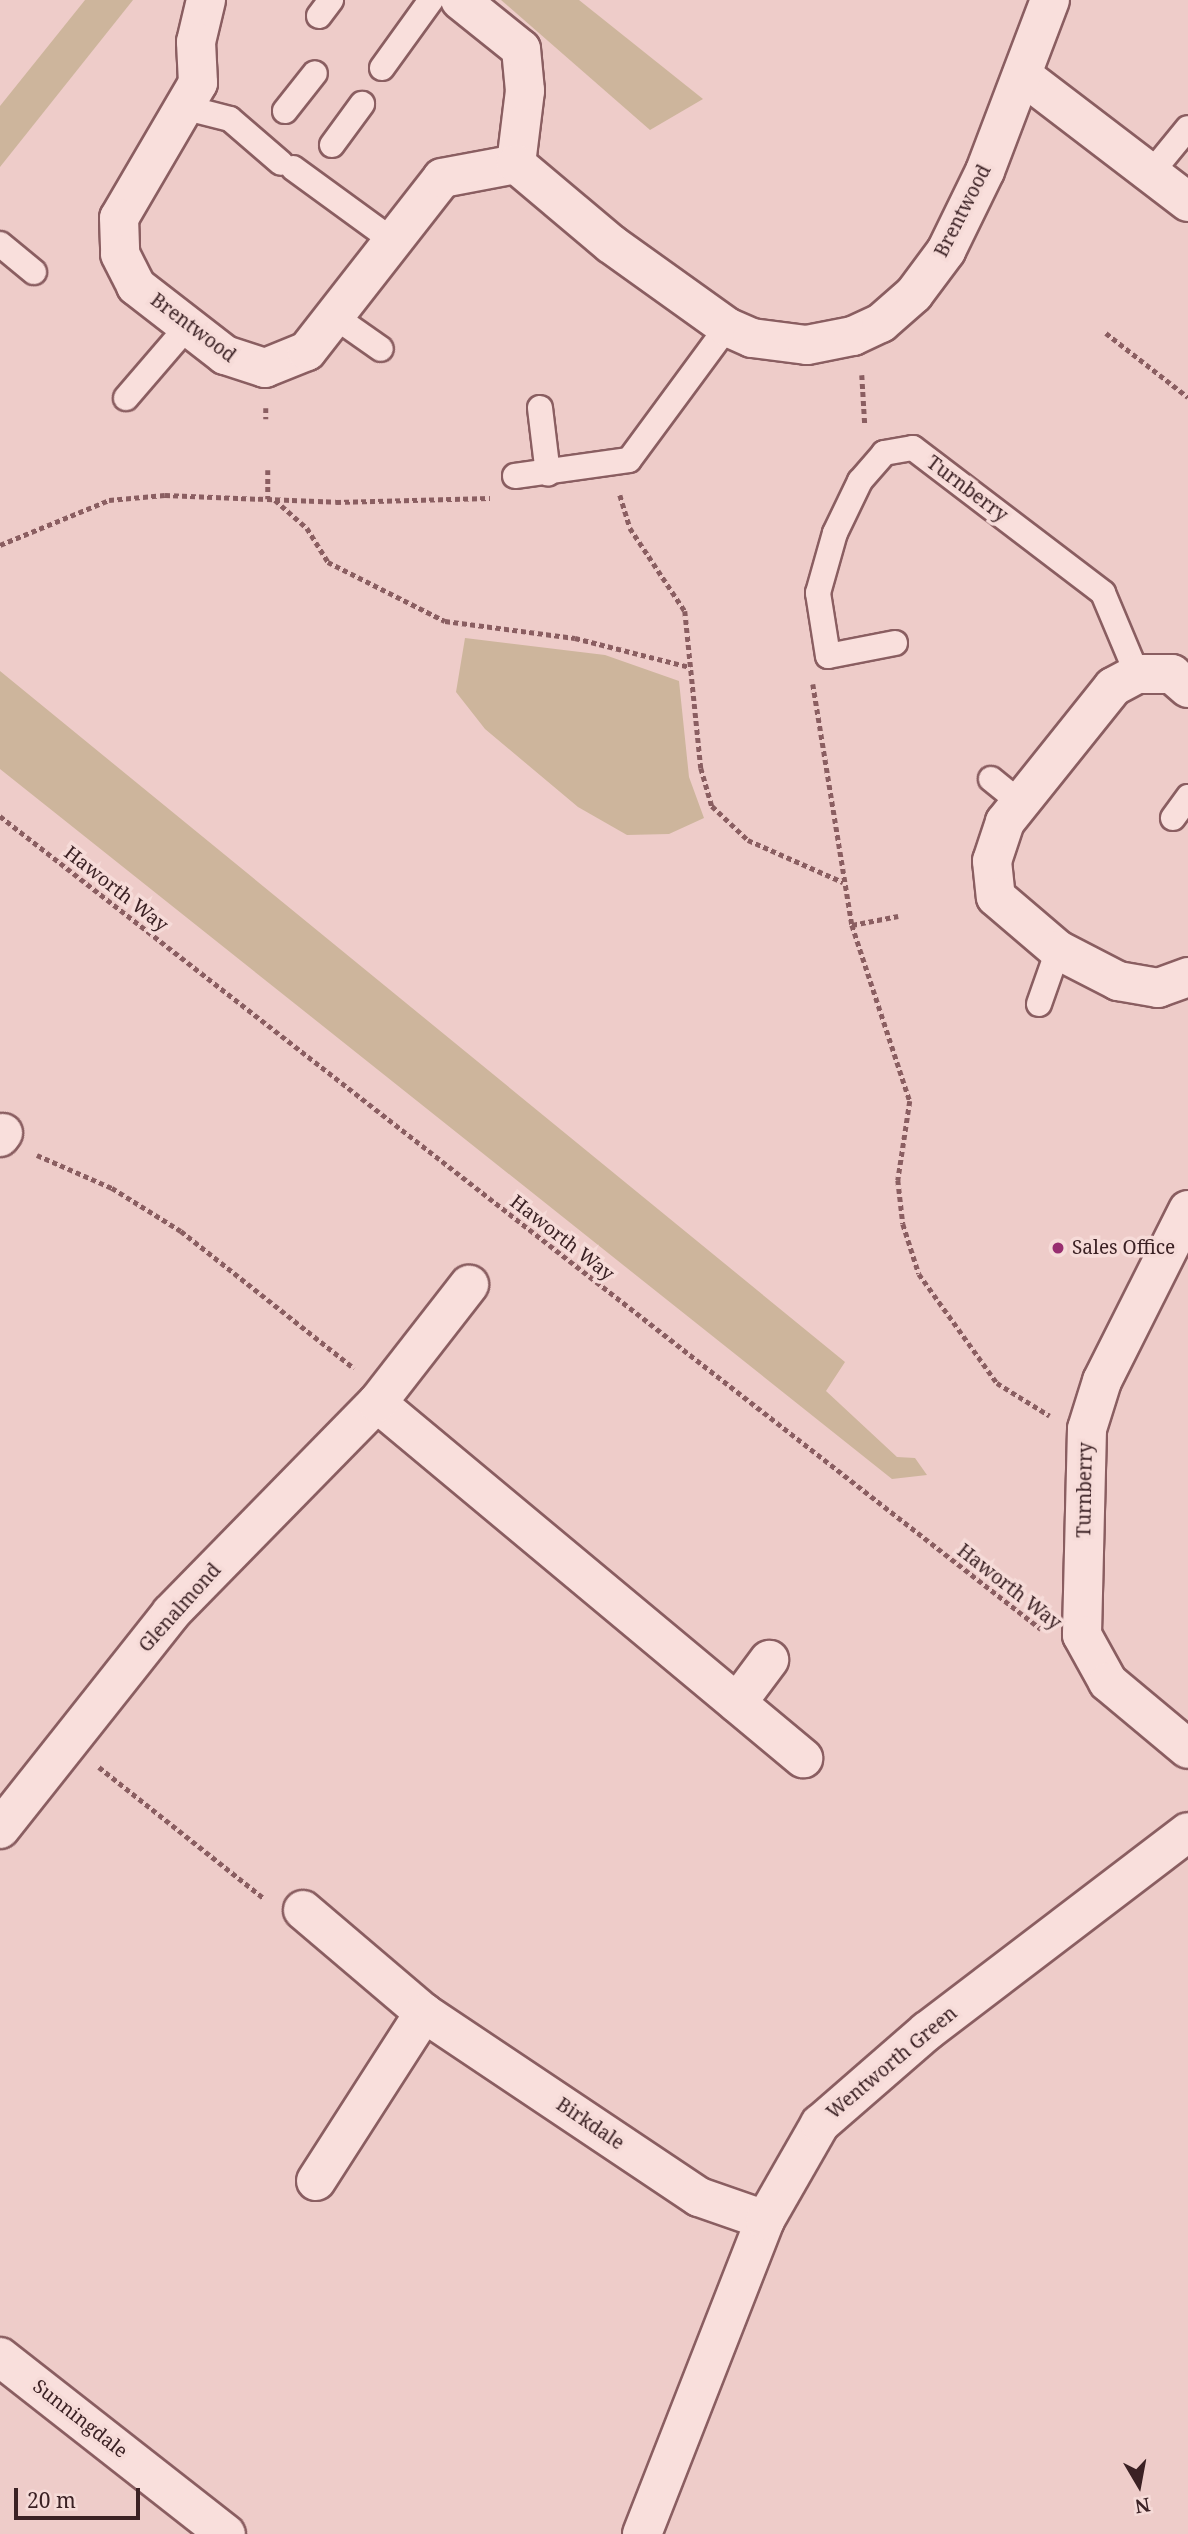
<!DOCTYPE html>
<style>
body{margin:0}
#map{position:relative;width:1188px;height:2534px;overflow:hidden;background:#eeccc9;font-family:"Noto Serif",serif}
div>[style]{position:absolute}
.green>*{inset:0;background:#cdb59c}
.path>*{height:4.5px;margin-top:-2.25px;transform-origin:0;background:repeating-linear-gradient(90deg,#8a5e61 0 5px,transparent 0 8.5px)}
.roads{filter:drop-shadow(2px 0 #8a5e61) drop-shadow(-2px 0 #8a5e61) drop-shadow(0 2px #8a5e61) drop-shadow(0 -2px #8a5e61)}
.lane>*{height:24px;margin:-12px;padding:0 12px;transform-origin:12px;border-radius:12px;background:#f9dfdc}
.street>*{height:38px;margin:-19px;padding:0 19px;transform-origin:19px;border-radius:19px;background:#f9dfdc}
.dots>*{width:19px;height:19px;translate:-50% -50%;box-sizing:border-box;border:4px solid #f6dbd8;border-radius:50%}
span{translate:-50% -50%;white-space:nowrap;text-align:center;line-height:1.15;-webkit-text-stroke:7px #f6dbd8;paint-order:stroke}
.street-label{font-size:19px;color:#3b2124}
.poi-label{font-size:19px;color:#3b2124}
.left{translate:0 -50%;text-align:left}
.north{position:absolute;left:1104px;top:2450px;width:70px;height:70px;-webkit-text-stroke:5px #f6dbd8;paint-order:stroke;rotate:170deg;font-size:19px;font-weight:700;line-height:28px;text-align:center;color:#3b2124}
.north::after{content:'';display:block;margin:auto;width:24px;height:32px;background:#3b2124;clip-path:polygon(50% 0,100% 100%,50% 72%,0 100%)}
.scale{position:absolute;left:14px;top:2488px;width:126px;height:32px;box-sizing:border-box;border:4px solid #3b2124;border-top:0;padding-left:9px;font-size:21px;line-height:24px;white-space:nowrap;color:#3b2124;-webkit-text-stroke:5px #f6dbd8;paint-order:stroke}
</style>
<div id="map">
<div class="green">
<div style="clip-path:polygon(85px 0,133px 0,0 167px,0 106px)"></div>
<div style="clip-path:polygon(501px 0,579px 0,703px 99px,650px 130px)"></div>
<div style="clip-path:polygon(465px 638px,605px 655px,679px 681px,689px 777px,704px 818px,669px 834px,627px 835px,578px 807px,485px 729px,456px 692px)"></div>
<div style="clip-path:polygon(0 671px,845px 1362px,826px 1391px,897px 1457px,915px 1458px,927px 1475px,892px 1479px,0 769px)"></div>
</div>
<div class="path">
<div style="left:1106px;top:333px;width:104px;rotate:38deg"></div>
<div style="left:862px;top:375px;width:50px;rotate:86.6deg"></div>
<div style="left:266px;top:408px;width:11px;rotate:90deg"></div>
<div style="left:268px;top:470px;width:29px;rotate:90deg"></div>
<div style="left:620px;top:495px;width:34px;rotate:73deg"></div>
<div style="left:630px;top:528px;width:100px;rotate:56.5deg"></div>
<div style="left:685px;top:611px;width:158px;rotate:84.2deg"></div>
<div style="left:701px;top:768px;width:40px;rotate:74deg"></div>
<div style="left:712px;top:806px;width:50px;rotate:43.4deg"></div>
<div style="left:748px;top:840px;width:104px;rotate:23.9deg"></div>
<div style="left:275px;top:500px;width:43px;rotate:41.2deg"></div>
<div style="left:307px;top:528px;width:40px;rotate:58deg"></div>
<div style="left:328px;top:562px;width:131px;rotate:26.8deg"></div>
<div style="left:445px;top:621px;width:131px;rotate:7.5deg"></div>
<div style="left:575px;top:638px;width:119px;rotate:14.2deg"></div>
<div style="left:0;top:545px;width:118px;rotate:-22.4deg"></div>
<div style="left:109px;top:500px;width:56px;rotate:-5.1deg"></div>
<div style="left:165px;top:495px;width:171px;rotate:2.3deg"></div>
<div style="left:336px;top:502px;width:154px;rotate:-1.5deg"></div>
<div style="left:813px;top:684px;width:244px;rotate:80.8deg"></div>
<div style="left:852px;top:925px;width:185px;rotate:71.8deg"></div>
<div style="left:910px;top:1101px;width:80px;rotate:98.6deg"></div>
<div style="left:898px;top:1180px;width:44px;rotate:83.5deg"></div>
<div style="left:903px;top:1224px;width:52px;rotate:72.3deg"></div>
<div style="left:919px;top:1274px;width:134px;rotate:54.4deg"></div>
<div style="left:997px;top:1383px;width:62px;rotate:31.9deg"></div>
<div style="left:0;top:816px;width:1321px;rotate:37.99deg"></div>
<div style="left:852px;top:925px;width:47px;rotate:-11.1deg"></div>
<div style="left:37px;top:1155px;width:82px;rotate:23.7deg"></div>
<div style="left:112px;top:1188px;width:81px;rotate:31.9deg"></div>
<div style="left:181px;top:1231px;width:221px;rotate:38.4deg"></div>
<div style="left:99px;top:1767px;width:212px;rotate:38.5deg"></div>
</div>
<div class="roads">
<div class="lane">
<div style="left:319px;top:16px;width:20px;rotate:-53deg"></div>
<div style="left:382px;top:68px;width:84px;rotate:-54.2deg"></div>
<div style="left:187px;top:108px;width:44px;rotate:14.3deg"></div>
<div style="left:230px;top:119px;width:67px;rotate:40.8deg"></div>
<div style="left:285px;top:111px;width:48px;rotate:-51.7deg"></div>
<div style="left:332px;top:145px;width:51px;rotate:-53.8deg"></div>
<div style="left:293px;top:168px;width:124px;rotate:36.1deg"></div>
<div style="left:1151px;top:173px;width:58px;rotate:-50.6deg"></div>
<div style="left:0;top:244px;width:44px;rotate:39.5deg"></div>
<div style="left:334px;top:316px;width:57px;rotate:35.1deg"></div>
<div style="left:126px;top:398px;width:95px;rotate:-49.3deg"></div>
<div style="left:540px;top:408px;width:66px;rotate:83.1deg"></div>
<div style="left:515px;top:476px;width:115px;rotate:-8deg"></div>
<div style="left:629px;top:460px;width:165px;rotate:-53.6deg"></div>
<div style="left:895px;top:643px;width:68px;rotate:169deg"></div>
<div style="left:828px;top:656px;width:64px;rotate:-99deg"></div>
<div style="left:818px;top:593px;width:62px;rotate:-74.2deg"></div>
<div style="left:835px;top:533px;width:58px;rotate:-64.3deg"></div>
<div style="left:860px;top:481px;width:37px;rotate:-49deg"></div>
<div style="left:884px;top:453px;width:29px;rotate:-10deg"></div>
<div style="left:913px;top:448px;width:239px;rotate:37.3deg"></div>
<div style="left:1103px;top:593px;width:88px;rotate:67.2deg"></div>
<div style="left:991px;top:779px;width:38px;rotate:39deg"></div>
<div style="left:1173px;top:818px;width:26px;rotate:-54deg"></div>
<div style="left:1039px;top:1004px;width:57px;rotate:-70.6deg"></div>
</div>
<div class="street">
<div style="left:206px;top:0;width:43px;rotate:103.4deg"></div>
<div style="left:196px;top:42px;width:41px;rotate:87.2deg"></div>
<div style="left:198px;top:83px;width:156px;rotate:120.3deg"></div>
<div style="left:119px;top:218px;width:36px;rotate:88deg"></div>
<div style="left:120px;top:254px;width:36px;rotate:63deg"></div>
<div style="left:136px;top:286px;width:113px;rotate:37.8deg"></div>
<div style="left:225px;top:355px;width:42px;rotate:18deg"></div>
<div style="left:265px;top:368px;width:45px;rotate:-22deg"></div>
<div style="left:307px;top:351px;width:219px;rotate:-52deg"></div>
<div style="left:442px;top:178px;width:75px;rotate:-10.7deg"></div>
<div style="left:516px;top:164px;width:74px;rotate:-83deg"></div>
<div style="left:525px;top:91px;width:42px;rotate:-95.4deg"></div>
<div style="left:521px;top:49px;width:78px;rotate:-141.2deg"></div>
<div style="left:1022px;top:75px;width:209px;rotate:37.4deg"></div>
<div style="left:516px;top:164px;width:124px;rotate:40.1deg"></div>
<div style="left:611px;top:244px;width:143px;rotate:35.6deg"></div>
<div style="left:727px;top:327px;width:27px;rotate:24deg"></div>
<div style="left:752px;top:338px;width:55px;rotate:7.3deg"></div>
<div style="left:807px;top:345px;width:47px;rotate:-11.1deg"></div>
<div style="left:853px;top:336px;width:31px;rotate:-25deg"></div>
<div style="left:881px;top:323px;width:44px;rotate:-41.3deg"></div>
<div style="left:914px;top:294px;width:54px;rotate:-53.3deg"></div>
<div style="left:946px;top:251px;width:89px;rotate:-64deg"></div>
<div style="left:985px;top:171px;width:183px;rotate:-69.2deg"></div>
<div style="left:1188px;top:688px;width:21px;rotate:-139deg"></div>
<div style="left:1172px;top:674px;width:35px;rotate:180deg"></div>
<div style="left:1137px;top:674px;width:27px;rotate:152deg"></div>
<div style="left:1113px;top:687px;width:173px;rotate:128.7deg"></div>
<div style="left:1005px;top:822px;width:41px;rotate:108.4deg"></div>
<div style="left:992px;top:861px;width:36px;rotate:84deg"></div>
<div style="left:996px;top:897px;width:82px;rotate:40.5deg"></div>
<div style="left:1058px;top:950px;width:68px;rotate:27.3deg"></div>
<div style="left:1118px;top:981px;width:41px;rotate:9.9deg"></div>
<div style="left:1158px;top:988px;width:32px;rotate:-20deg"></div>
<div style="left:0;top:1137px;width:5px;rotate:-53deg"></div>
<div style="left:1188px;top:1210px;width:191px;rotate:116.7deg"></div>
<div style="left:1102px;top:1381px;width:50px;rotate:107.4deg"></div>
<div style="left:1087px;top:1429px;width:206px;rotate:91.4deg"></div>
<div style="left:1082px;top:1635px;width:54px;rotate:61deg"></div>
<div style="left:1108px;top:1682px;width:104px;rotate:39.9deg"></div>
<div style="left:377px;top:1403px;width:555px;rotate:39.81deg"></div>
<div style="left:737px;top:1703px;width:54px;rotate:-53.3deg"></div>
<div style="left:0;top:1829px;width:275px;rotate:-51.6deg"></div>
<div style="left:171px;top:1613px;width:294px;rotate:-45.6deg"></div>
<div style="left:377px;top:1403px;width:150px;rotate:-52.1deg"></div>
<div style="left:303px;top:1910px;width:159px;rotate:40.4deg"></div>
<div style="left:424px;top:2013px;width:331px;rotate:33.8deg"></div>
<div style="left:699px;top:2197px;width:70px;rotate:19.2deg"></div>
<div style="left:316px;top:2181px;width:200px;rotate:-57.3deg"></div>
<div style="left:0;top:2357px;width:287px;rotate:38.1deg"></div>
<div style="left:642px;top:2534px;width:337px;rotate:-68.6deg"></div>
<div style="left:765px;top:2220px;width:111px;rotate:-60.2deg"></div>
<div style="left:820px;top:2124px;width:142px;rotate:-41deg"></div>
<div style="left:927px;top:2031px;width:328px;rotate:-37.3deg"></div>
</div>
</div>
<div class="dots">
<div style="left:1058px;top:1248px;background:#982e70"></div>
</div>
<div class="street-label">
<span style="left:963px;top:211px;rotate:-63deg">Brentwood</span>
<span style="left:193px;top:328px;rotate:37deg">Brentwood</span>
<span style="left:967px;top:489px;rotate:37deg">Turnberry</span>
<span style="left:116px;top:889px;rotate:38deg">Haworth Way</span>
<span style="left:562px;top:1238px;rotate:38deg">Haworth Way</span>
<span style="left:1085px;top:1490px;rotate:-89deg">Turnberry</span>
<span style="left:1009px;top:1587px;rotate:38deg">Haworth Way</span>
<span style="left:180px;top:1608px;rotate:-48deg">Glenalmond</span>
<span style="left:892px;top:2063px;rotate:-40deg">Wentworth Green</span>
<span style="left:590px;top:2124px;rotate:34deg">Birkdale</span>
<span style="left:80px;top:2419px;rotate:38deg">Sunningdale</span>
</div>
<div class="poi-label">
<span class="left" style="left:1072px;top:1248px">Sales Office</span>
</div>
<div class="north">N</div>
<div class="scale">20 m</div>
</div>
